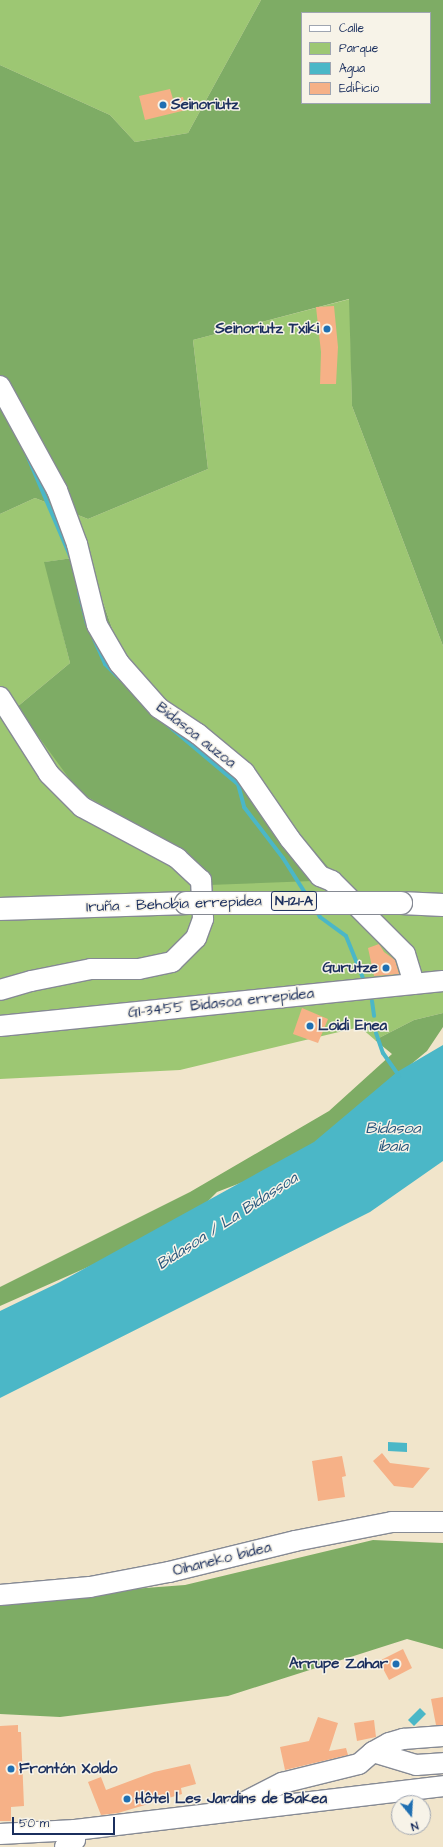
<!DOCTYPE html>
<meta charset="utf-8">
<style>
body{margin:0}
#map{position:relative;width:443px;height:1847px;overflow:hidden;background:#f1e5cb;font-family:"Architects Daughter",sans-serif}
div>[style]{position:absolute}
.green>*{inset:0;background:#9dc773}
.forest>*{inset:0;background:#7eac65}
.water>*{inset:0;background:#4bb7c7}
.stream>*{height:4px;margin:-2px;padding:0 2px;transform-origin:2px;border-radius:2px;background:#4bb7c7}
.building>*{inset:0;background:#f6b187}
.roads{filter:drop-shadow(1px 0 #868a94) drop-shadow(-1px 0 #868a94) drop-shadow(0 1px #868a94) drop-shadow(0 -1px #868a94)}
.minor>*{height:20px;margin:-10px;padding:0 10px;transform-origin:10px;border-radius:10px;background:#fff}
.highway>*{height:22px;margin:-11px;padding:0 11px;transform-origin:11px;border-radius:11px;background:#fff}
.bridges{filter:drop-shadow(1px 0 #868a94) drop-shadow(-1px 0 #868a94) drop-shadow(0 1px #868a94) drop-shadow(0 -1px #868a94)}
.highway-bridge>*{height:22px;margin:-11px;padding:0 11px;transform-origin:11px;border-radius:11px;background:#fff}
.dots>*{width:11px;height:11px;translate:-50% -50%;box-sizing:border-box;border:2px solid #f7f3e8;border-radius:50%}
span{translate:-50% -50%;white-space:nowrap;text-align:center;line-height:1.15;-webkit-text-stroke:3px #f7f3e8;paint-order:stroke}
.shield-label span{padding:1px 3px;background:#f7f3e8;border:1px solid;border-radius:3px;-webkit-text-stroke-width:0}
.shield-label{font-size:14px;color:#1b2f5e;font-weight:700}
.poi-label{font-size:15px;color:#1b2f5e;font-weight:700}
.left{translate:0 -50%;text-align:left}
.right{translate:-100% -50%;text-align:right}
.street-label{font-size:15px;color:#1b2f5e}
.water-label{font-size:16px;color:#29587e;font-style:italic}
.legend{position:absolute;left:301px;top:12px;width:130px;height:92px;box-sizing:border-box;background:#f7f3e8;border:1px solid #9fa5b1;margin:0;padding:5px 7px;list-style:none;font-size:12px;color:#1b2f5e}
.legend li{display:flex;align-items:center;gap:8px;height:20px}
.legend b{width:20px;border:1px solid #9fa5b1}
.north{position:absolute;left:391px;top:1795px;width:40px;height:40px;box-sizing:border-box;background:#f7f3e8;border:1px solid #9fa5b1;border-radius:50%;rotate:162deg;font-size:11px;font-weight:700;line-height:16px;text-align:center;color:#1b2f5e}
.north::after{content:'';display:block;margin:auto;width:14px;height:18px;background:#1f6fb2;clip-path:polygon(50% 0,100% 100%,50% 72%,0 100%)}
.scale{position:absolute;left:12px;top:1817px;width:103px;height:18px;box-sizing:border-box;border:2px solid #1b2f5e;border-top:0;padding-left:5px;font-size:12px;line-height:14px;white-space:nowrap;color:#1b2f5e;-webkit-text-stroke:3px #f7f3e8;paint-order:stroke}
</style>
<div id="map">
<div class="green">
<div style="clip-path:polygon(0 0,261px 0,188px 133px,135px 142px,110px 115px,0 65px)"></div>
<div style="clip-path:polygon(evenodd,350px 299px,352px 406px,443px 646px,443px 1013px,414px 1020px,375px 1040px,360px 1027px,180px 1070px,0 1079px,0 514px,35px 498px,88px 519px,208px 469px,193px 340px,350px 299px,87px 556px,127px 671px,17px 707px,70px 663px,45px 562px,87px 556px)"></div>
</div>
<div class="forest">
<div style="clip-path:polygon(evenodd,261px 0,443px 0,443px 646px,352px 406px,349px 299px,193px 340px,208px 469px,88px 519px,35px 498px,0 514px,0 65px,110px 115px,135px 142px,188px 133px,261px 0,302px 13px,430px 13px,430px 103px,302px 103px,302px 13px)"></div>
<div style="clip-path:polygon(87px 556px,127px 671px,227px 748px,339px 880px,209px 885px,179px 849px,79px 792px,17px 707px,70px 663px,44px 562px)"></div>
<div style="clip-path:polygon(443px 1013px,443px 1027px,427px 1051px,292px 1163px,217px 1192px,185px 1224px,0 1306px,0 1287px,190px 1192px,329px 1111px,392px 1054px,375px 1040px,414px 1020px)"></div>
<div style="clip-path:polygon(373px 1540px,443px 1543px,443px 1649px,407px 1639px,228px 1696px,60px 1717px,0 1714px,0 1599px,185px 1585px)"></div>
</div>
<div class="water">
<div style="clip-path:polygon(443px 1045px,443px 1161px,370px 1212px,0 1398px,0 1311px,60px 1282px,314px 1142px,397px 1072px)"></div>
<div style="clip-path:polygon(388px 1442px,407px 1443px,407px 1452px,388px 1451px)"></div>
<div style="clip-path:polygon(420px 1708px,426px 1714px,414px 1726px,408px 1720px)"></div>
</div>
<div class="stream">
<div style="left:27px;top:455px;width:112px;rotate:66.9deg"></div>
<div style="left:79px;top:592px;width:33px;rotate:76deg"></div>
<div style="left:94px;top:639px;width:27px;rotate:66deg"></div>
<div style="left:105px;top:664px;width:20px;rotate:45deg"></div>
<div style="left:164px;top:722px;width:97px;rotate:40deg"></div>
<div style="left:238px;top:784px;width:24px;rotate:75deg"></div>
<div style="left:244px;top:807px;width:64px;rotate:52.6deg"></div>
<div style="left:283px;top:858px;width:45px;rotate:57.7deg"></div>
<div style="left:316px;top:910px;width:8px;rotate:60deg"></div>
<div style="left:320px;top:917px;width:32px;rotate:36deg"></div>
<div style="left:346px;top:936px;width:45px;rotate:68deg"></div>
<div style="left:372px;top:1001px;width:15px;rotate:82deg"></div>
<div style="left:376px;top:1033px;width:21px;rotate:71deg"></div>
<div style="left:383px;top:1053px;width:28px;rotate:55deg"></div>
</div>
<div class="building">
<div style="clip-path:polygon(170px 89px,173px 99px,183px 97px,186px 110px,145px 120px,139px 96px)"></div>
<div style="clip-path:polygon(334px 306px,338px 347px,336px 384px,320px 384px,321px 352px,316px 307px)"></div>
<div style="clip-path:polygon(379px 944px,384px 952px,395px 960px,399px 974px,374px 976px,368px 948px)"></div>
<div style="clip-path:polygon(302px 1008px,328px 1019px,318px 1043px,293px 1034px)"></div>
<div style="clip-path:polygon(382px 1453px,390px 1463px,430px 1468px,413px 1488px,394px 1486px,373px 1461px)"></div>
<div style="clip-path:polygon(342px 1456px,346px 1476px,342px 1477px,345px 1497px,318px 1501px,312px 1461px)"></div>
<div style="clip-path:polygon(403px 1649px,412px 1668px,389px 1680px,379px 1661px)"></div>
<div style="clip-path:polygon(443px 1697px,443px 1725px,436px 1725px,431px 1699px)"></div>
<div style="clip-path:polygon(318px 1717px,338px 1723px,329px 1751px,346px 1748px,348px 1755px,285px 1770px,280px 1747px,309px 1741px)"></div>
<div style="clip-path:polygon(374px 1720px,376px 1737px,357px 1741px,354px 1723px)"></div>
<div style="clip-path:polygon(18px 1725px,18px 1732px,21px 1732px,24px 1806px,11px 1807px,11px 1821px,0 1821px,0 1726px)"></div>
<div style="clip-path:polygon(190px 1764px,196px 1784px,181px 1788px,182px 1794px,118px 1813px,101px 1815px,88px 1782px,101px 1777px,106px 1790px,154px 1772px)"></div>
</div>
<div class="roads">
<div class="minor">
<div style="left:0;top:386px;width:119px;rotate:61.3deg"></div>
<div style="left:57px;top:490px;width:58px;rotate:69.7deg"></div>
<div style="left:77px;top:544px;width:83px;rotate:76.1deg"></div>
<div style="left:97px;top:625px;width:44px;rotate:59.9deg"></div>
<div style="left:119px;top:663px;width:60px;rotate:48.4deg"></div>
<div style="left:159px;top:708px;width:47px;rotate:33.7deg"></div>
<div style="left:198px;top:734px;width:60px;rotate:39.6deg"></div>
<div style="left:244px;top:772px;width:81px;rotate:55.5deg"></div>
<div style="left:290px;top:839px;width:48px;rotate:51deg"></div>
<div style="left:320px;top:876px;width:13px;rotate:23deg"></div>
<div style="left:332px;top:881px;width:103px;rotate:45deg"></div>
<div style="left:405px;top:954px;width:31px;rotate:73deg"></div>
<div style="left:0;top:697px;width:91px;rotate:57.5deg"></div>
<div style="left:49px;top:774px;width:47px;rotate:45deg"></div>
<div style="left:82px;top:807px;width:108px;rotate:28.2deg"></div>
<div style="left:177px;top:858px;width:33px;rotate:43deg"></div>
<div style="left:201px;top:880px;width:39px;rotate:87deg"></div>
<div style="left:203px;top:919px;width:20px;rotate:110deg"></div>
<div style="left:196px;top:938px;width:34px;rotate:135deg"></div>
<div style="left:172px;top:962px;width:34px;rotate:168deg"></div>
<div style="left:139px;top:969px;width:48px;rotate:180deg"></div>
<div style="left:91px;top:969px;width:61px;rotate:168.7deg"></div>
<div style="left:31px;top:981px;width:32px;rotate:164deg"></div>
<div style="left:0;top:1026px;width:445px;rotate:-5.8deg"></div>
<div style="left:0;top:1595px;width:90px;rotate:-5.1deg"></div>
<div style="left:90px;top:1587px;width:80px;rotate:-10.8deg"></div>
<div style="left:169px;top:1572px;width:130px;rotate:-13.8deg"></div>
<div style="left:295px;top:1541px;width:99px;rotate:-11.1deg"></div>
<div style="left:392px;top:1522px;width:51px"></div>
<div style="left:373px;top:1752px;width:18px;rotate:-29deg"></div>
<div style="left:389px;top:1743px;width:15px;rotate:-16deg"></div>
<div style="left:403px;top:1739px;width:40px;rotate:-4.3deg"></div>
<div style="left:237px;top:1806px;width:51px;rotate:-27.1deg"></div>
<div style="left:282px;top:1783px;width:79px;rotate:-13.9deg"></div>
<div style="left:359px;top:1764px;width:18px;rotate:-41deg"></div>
<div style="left:373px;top:1752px;width:45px;rotate:16.8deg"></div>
<div style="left:416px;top:1765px;width:27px;rotate:-4deg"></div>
<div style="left:0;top:1834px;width:75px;rotate:-3.1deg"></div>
<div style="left:75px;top:1830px;width:371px;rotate:-6.8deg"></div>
<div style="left:65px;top:1847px;width:12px;rotate:-35deg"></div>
<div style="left:75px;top:1840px;width:10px;rotate:-90deg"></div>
</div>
<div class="highway">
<div style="left:401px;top:903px;width:42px;rotate:2.7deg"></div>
<div style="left:0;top:909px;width:186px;rotate:-1.8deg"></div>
</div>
</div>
<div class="bridges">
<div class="highway-bridge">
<div style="left:186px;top:903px;width:215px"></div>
</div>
</div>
<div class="dots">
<div style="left:163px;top:105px;background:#1f6fb2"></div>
<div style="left:327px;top:329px;background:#1f6fb2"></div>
<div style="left:386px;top:968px;background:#1f6fb2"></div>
<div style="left:310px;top:1026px;background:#1f6fb2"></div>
<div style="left:396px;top:1664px;background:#1f6fb2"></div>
<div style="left:11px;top:1769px;background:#1f6fb2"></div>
<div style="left:127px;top:1799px;background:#1f6fb2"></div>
</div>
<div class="shield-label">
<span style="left:294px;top:901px">N-121-A</span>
</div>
<div class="poi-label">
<span class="left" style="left:171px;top:105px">Seinoriutz</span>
<span class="right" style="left:319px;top:329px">Seinoriutz Txiki</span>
<span class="right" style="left:378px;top:968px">Gurutze</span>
<span class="left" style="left:318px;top:1026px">Loidi Enea</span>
<span class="right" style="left:388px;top:1664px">Arrupe Zahar</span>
<span class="left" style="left:19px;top:1769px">Frontón Xoldo</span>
<span class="left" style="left:135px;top:1799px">Hôtel Les Jardins de Bakea</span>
</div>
<div class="street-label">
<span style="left:196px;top:735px;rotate:38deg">Bidasoa auzoa</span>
<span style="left:174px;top:904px;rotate:-2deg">Iruña - Behobia errepidea</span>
<span style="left:221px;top:1003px;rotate:-6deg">GI-3455 Bidasoa errepidea</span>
<span style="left:222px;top:1559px;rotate:-14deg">Oihaneko bidea</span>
</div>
<div class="water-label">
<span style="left:393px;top:1137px">Bidasoa<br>ibaia</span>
<span style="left:227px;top:1221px;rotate:-33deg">Bidasoa / La Bidassoa</span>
</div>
<ul class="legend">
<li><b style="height:5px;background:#fff"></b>Calle</li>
<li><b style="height:11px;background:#9dc773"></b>Parque</li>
<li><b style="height:11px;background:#4bb7c7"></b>Agua</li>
<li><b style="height:11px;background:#f6b187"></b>Edificio</li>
</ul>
<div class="north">N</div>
<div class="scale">50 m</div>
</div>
